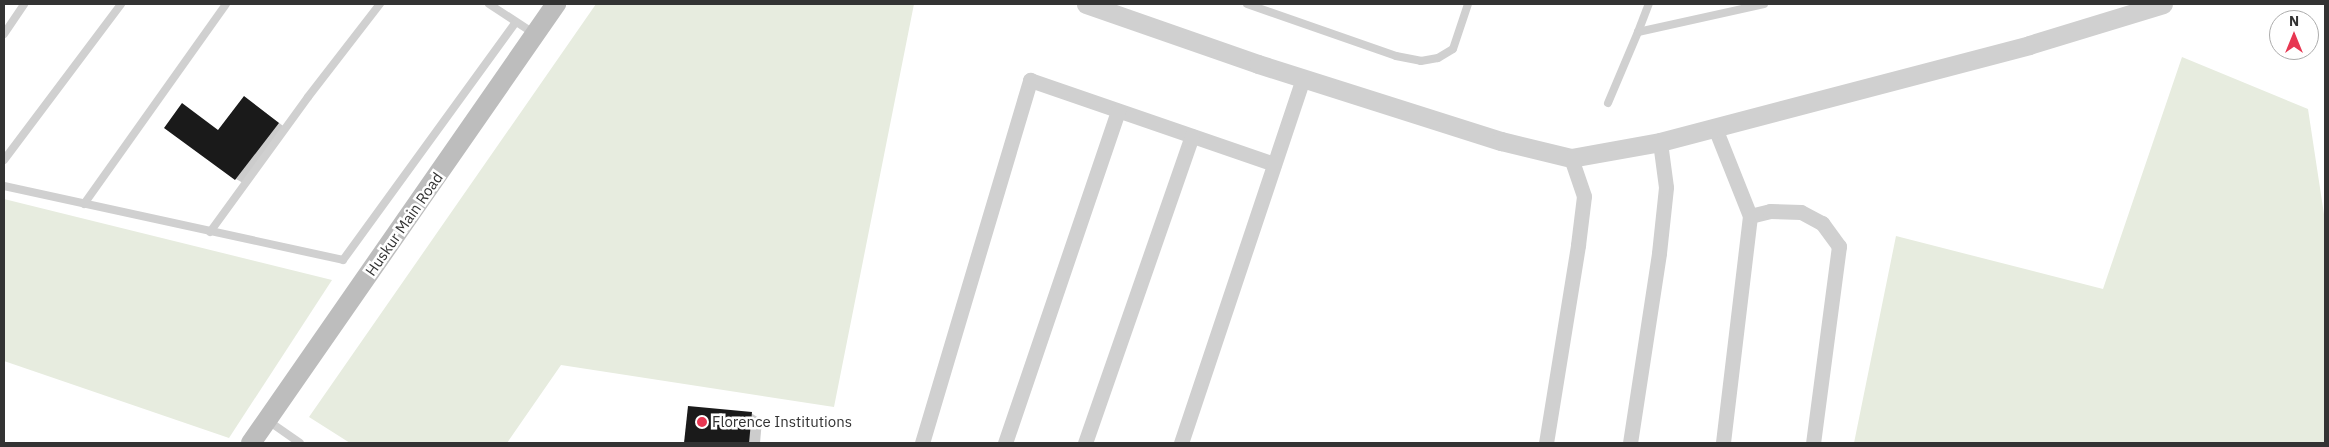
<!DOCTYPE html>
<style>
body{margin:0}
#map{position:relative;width:2329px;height:447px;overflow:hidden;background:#fff;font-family:"IBM Plex Sans",sans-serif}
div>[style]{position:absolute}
.green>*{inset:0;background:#e7ecdf}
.shadow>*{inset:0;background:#0003}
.building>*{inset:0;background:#1a1a1a}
.service>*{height:8px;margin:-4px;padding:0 4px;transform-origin:4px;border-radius:4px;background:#d0d0d0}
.minor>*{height:15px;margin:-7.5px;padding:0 7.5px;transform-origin:7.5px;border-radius:7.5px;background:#d0d0d0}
.tertiary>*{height:19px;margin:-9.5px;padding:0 9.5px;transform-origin:9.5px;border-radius:9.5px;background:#d0d0d0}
.secondary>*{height:20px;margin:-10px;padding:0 10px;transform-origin:10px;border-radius:10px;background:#bdbdbd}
.dots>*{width:14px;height:14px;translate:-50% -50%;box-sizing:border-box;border:2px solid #fff;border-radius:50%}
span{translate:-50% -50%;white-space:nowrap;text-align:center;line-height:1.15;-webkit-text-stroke:5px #fff;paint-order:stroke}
.street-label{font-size:15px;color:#333}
.poi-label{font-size:15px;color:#333}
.left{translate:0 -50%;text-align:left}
.frame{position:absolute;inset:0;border:5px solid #333;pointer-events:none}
.north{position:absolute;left:2269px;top:10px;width:50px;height:50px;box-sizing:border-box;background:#fff;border:1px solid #adadad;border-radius:50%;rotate:0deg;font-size:14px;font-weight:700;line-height:20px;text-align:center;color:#333}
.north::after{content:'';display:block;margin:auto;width:18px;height:22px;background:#e73752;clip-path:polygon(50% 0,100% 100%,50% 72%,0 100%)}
</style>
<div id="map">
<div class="green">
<div style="clip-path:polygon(596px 4px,914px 4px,834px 407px,561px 365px,507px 443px,350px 443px,309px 417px)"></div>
<div style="clip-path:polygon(2182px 57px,2308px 109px,2325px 221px,2325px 443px,1854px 443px,1896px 236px,2103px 289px)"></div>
<div style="clip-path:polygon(4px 199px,332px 280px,229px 438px,4px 361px)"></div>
</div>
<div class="shadow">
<div style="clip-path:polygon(251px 102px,286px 128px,243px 183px,236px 179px,219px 131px)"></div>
<div style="clip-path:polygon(689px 407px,751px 413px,762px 420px,760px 443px,686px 443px)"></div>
</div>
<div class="building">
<div style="clip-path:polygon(244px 96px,279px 123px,235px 180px,164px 128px,182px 103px,218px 130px)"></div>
<div style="clip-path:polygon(688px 406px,752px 412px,749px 443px,684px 443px)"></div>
</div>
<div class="service">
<div style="left:489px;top:4px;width:55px;rotate:33.1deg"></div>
<div style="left:1247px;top:4px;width:158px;rotate:19.2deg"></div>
<div style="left:1396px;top:56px;width:25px;rotate:11deg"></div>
<div style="left:1421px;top:61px;width:17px;rotate:-10deg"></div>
<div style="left:1438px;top:58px;width:17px;rotate:-31deg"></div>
<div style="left:1453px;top:49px;width:47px;rotate:-71.6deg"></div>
<div style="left:1638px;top:32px;width:30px;rotate:-69deg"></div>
<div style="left:4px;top:34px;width:36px;rotate:-56deg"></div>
<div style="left:1608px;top:103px;width:77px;rotate:-67.1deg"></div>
<div style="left:1638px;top:32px;width:129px;rotate:-12.5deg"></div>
<div style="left:4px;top:160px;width:195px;rotate:-53.1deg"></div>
<div style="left:4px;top:186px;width:347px;rotate:12.3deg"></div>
<div style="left:343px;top:260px;width:294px;rotate:-54deg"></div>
<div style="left:84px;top:204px;width:245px;rotate:-54.6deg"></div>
<div style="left:210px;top:232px;width:167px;rotate:-54deg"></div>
<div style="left:308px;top:97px;width:118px;rotate:-52.3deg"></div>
<div style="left:267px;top:420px;width:40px;rotate:34.9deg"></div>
</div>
<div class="minor">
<div style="left:1715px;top:128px;width:95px;rotate:68.3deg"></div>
<div style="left:1750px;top:216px;width:229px;rotate:96.8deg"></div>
<div style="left:1750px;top:216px;width:21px;rotate:-14deg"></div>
<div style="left:1770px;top:211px;width:31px;rotate:2deg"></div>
<div style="left:1801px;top:212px;width:24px;rotate:28deg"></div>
<div style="left:1822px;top:223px;width:29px;rotate:54deg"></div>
<div style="left:1839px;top:246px;width:199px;rotate:97.5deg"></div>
<div style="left:922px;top:443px;width:379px;rotate:-73.4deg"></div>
<div style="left:1030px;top:80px;width:258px;rotate:19deg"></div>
<div style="left:1005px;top:443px;width:351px;rotate:-71.2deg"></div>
<div style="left:1085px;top:443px;width:325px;rotate:-70.8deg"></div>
<div style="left:1181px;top:443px;width:385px;rotate:-71.5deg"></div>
<div style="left:1546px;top:443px;width:201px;rotate:-80.8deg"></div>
<div style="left:1578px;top:245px;width:49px;rotate:-83deg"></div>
<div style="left:1584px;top:196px;width:40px;rotate:-108.9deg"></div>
<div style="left:1630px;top:443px;width:192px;rotate:-81.3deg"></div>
<div style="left:1659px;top:253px;width:66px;rotate:-83.9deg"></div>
<div style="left:1666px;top:187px;width:45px;rotate:-97.6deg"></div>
</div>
<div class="tertiary">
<div style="left:1086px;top:4px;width:182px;rotate:19.2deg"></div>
<div style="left:1258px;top:64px;width:255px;rotate:17.6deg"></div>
<div style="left:1501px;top:141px;width:72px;rotate:13.7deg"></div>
<div style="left:1571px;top:158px;width:90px;rotate:-10.2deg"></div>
<div style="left:1660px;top:142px;width:382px;rotate:-14.7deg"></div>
<div style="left:2029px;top:45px;width:140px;rotate:-17deg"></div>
</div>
<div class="secondary">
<div style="left:251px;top:443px;width:535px;rotate:-55.21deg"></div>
</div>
<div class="dots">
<div style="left:702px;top:422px;background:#e73752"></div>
</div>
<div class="street-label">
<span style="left:404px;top:224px;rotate:-55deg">Huskur Main Road</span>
</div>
<div class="poi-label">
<span class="left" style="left:712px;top:422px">Florence Institutions</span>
</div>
<div class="frame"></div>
<div class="north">N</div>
</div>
